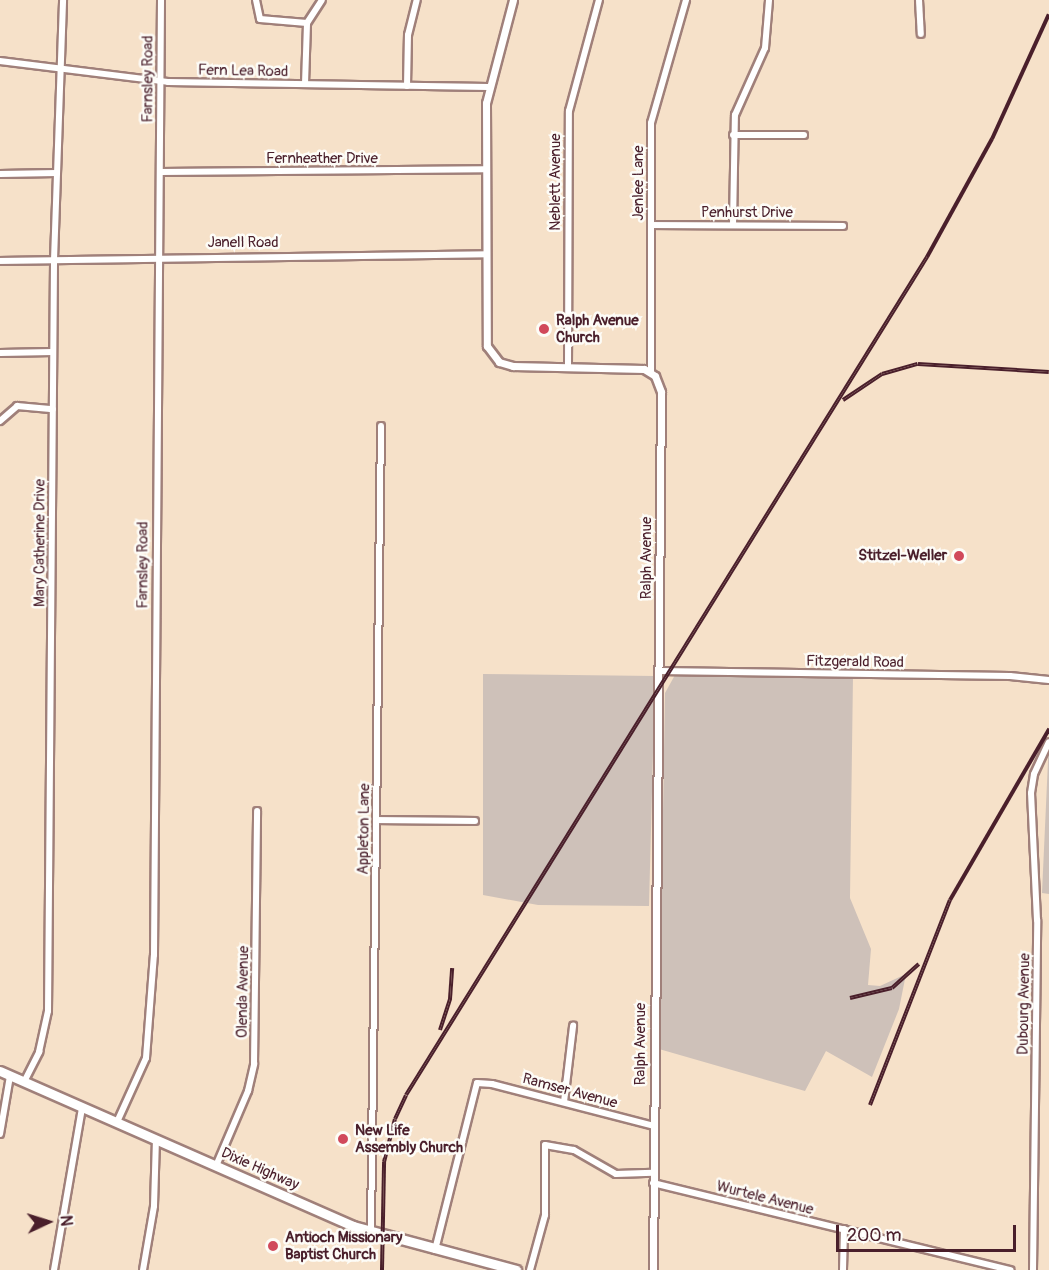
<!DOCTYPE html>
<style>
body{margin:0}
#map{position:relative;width:1049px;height:1270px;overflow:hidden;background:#f6e1c9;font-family:Pangolin,sans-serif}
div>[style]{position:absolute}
.industrial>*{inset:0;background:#cec1b9}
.roads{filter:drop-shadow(2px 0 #a0807a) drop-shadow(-2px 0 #a0807a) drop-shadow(0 2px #a0807a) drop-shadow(0 -2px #a0807a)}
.minor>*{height:6px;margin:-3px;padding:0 3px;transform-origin:3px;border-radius:3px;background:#fff}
.tertiary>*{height:7px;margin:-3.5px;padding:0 3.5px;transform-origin:3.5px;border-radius:3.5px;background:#fff}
.primary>*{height:9px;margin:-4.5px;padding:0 4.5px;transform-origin:4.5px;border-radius:4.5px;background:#fff}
.rail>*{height:4px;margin-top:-2px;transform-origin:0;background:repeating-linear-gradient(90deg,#fdfcf7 0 4.5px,#4a1f2b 0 9px);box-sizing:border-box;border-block:2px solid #4a1f2b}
.dots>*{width:16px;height:16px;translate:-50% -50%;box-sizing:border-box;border:3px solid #fdfcf7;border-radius:50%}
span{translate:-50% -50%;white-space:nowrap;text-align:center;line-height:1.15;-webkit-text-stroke:5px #fdfcf7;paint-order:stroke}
.street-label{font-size:15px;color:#4a1f2b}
.poi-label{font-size:15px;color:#4a1f2b;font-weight:700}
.left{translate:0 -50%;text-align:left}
.right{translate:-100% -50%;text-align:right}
.north{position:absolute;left:18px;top:1192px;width:60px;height:60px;-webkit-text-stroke:4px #fdfcf7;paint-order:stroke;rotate:86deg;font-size:16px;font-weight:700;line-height:24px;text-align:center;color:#4a1f2b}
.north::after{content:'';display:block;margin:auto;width:21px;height:27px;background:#4a1f2b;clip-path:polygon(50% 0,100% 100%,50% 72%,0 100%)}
.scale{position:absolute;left:836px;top:1225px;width:180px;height:27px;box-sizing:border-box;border:3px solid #4a1f2b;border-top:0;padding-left:8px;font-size:18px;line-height:21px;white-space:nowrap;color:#4a1f2b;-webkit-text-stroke:4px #fdfcf7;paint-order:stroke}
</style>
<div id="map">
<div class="industrial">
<div style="clip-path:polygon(483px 674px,655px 676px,649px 906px,538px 905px,483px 895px)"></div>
<div style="clip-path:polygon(675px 675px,853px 676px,850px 898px,871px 949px,868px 985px,880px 986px,906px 974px,899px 1009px,872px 1077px,826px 1051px,805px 1091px,659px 1049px,665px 693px)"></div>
<div style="clip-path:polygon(1049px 739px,1049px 894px,1042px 893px)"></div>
</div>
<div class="roads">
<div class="minor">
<div style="left:256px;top:0;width:19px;rotate:78deg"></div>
<div style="left:260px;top:19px;width:47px;rotate:4.9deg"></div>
<div style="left:919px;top:0;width:34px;rotate:87deg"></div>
<div style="left:0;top:61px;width:169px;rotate:7.1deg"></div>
<div style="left:168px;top:82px;width:320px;rotate:0.9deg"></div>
<div style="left:305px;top:84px;width:61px;rotate:-88.1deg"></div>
<div style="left:307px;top:23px;width:27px;rotate:-57deg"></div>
<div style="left:407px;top:86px;width:51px;rotate:-88.9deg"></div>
<div style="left:408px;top:35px;width:36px;rotate:-76deg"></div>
<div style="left:733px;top:135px;width:71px"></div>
<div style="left:160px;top:172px;width:325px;rotate:-0.5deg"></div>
<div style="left:0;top:174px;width:57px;rotate:-1deg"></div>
<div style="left:651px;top:225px;width:192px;rotate:0.3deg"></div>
<div style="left:733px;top:225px;width:110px;rotate:-89deg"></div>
<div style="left:735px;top:115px;width:73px;rotate:-65.9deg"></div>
<div style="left:765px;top:48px;width:48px;rotate:-85.2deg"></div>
<div style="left:0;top:261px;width:486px;rotate:-0.8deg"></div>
<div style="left:0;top:353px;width:53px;rotate:-1.1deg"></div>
<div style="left:568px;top:368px;width:257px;rotate:-89.8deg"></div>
<div style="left:569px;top:111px;width:115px;rotate:-74.9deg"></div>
<div style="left:651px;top:371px;width:248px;rotate:-90deg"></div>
<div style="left:651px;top:123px;width:128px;rotate:-74.1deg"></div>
<div style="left:0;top:421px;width:23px;rotate:-41deg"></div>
<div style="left:17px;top:406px;width:36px;rotate:5deg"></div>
<div style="left:660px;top:671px;width:350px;rotate:0.8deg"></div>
<div style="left:1010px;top:676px;width:39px;rotate:6deg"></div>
<div style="left:376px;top:820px;width:99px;rotate:0.6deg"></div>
<div style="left:24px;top:1082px;width:34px;rotate:-63deg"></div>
<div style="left:39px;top:1052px;width:42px;rotate:-77.6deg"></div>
<div style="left:48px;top:1011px;width:751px;rotate:-89.54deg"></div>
<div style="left:54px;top:260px;width:260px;rotate:-88deg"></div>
<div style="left:564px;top:1102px;width:77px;rotate:-83.2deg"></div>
<div style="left:117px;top:1122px;width:70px;rotate:-65.6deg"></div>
<div style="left:146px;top:1058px;width:103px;rotate:-85.6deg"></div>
<div style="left:154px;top:955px;width:955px;rotate:-89.58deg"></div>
<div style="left:0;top:1134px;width:59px;rotate:-80.2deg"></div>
<div style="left:216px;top:1166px;width:82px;rotate:-66.9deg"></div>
<div style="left:248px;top:1091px;width:28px;rotate:-77deg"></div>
<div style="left:254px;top:1064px;width:253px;rotate:-89.3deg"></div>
<div style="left:653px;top:1183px;width:368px;rotate:13.7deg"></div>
<div style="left:371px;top:1232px;width:806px;rotate:-89.29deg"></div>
<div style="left:435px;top:1250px;width:172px;rotate:-75.9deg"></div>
<div style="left:477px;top:1083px;width:15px;rotate:4deg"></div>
<div style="left:492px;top:1084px;width:167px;rotate:14.5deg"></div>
<div style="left:54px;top:1270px;width:164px;rotate:-80.2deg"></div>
<div style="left:143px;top:1270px;width:65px;rotate:-80.2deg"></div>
<div style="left:154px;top:1206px;width:66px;rotate:-88.3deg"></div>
<div style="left:530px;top:1270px;width:57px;rotate:-74.7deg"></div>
<div style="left:545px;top:1215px;width:70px;rotate:-90deg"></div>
<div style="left:545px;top:1145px;width:29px;rotate:10deg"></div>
<div style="left:574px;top:1150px;width:48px;rotate:29.7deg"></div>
<div style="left:616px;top:1174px;width:37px;rotate:-2deg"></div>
<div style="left:843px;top:1270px;width:41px;rotate:-88.6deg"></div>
<div style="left:1033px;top:1270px;width:350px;rotate:-89.3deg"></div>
<div style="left:1037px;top:920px;width:127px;rotate:-92.7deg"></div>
<div style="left:1031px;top:793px;width:19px;rotate:-81deg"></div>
<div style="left:1034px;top:774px;width:35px;rotate:-65deg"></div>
</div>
<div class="tertiary">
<div style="left:513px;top:0;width:106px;rotate:104.7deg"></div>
<div style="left:486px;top:103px;width:243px;rotate:89.8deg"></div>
<div style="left:487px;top:346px;width:20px;rotate:53deg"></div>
<div style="left:499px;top:362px;width:15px;rotate:16deg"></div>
<div style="left:513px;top:366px;width:131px;rotate:1.3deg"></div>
<div style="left:644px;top:369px;width:13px;rotate:32deg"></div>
<div style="left:655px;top:376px;width:17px;rotate:69deg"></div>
<div style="left:661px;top:392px;width:878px;rotate:90.52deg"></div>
</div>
<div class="primary">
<div style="left:0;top:1071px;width:386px;rotate:23.7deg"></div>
<div style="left:353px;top:1226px;width:169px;rotate:15.1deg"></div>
</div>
</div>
<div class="rail">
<div style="left:843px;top:400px;width:47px;rotate:-33.7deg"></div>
<div style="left:882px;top:374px;width:37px;rotate:-16deg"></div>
<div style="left:918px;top:364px;width:131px;rotate:3.5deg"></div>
<div style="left:850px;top:998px;width:43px;rotate:-13.4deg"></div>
<div style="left:892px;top:988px;width:36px;rotate:-42deg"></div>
<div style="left:440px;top:1030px;width:33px;rotate:-72deg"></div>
<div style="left:450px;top:999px;width:31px;rotate:-86deg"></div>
<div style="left:870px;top:1105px;width:220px;rotate:-68.7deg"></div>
<div style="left:950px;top:900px;width:198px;rotate:-59.9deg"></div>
<div style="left:382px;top:1270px;width:108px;rotate:-88.9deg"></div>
<div style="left:384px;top:1162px;width:44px;rotate:-75.7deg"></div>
<div style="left:395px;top:1119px;width:26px;rotate:-65deg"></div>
<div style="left:406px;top:1095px;width:987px;rotate:-58.13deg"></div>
<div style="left:927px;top:257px;width:135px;rotate:-61.2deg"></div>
<div style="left:992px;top:139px;width:137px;rotate:-65.5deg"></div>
</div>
<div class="dots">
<div style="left:544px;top:329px;background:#d1495b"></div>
<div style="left:959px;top:556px;background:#d1495b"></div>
<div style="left:343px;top:1139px;background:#d1495b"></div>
<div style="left:273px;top:1246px;background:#d1495b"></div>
</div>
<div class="street-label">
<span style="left:243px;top:71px;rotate:1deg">Fern Lea Road</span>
<span style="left:148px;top:79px;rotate:-90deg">Farnsley Road</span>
<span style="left:322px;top:159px">Fernheather Drive</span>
<span style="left:556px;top:182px;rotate:-90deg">Neblett Avenue</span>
<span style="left:639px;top:183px;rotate:-90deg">Jenlee Lane</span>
<span style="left:747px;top:213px">Penhurst Drive</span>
<span style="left:243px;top:243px">Janell Road</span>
<span style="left:40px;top:543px;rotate:-90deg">Mary Catherine Drive</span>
<span style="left:647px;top:558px;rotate:-90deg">Ralph Avenue</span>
<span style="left:143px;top:565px;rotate:-90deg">Farnsley Road</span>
<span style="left:855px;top:662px;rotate:1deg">Fitzgerald Road</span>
<span style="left:364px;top:829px;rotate:-89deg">Appleton Lane</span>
<span style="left:243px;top:992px;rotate:-89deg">Olenda Avenue</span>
<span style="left:1024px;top:1004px;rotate:-89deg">Dubourg Avenue</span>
<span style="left:641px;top:1044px;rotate:-90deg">Ralph Avenue</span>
<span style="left:570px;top:1091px;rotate:15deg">Ramser Avenue</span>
<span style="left:260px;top:1169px;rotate:24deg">Dixie Highway</span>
<span style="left:765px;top:1198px;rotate:14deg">Wurtele Avenue</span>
</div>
<div class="poi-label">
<span class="left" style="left:556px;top:329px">Ralph Avenue<br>Church</span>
<span class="right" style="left:947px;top:556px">Stitzel-Weller</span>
<span class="left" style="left:355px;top:1139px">New Life<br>Assembly Church</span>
<span class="left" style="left:285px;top:1246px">Antioch Missionary<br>Baptist Church</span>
</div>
<div class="north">N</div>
<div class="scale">200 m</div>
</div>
